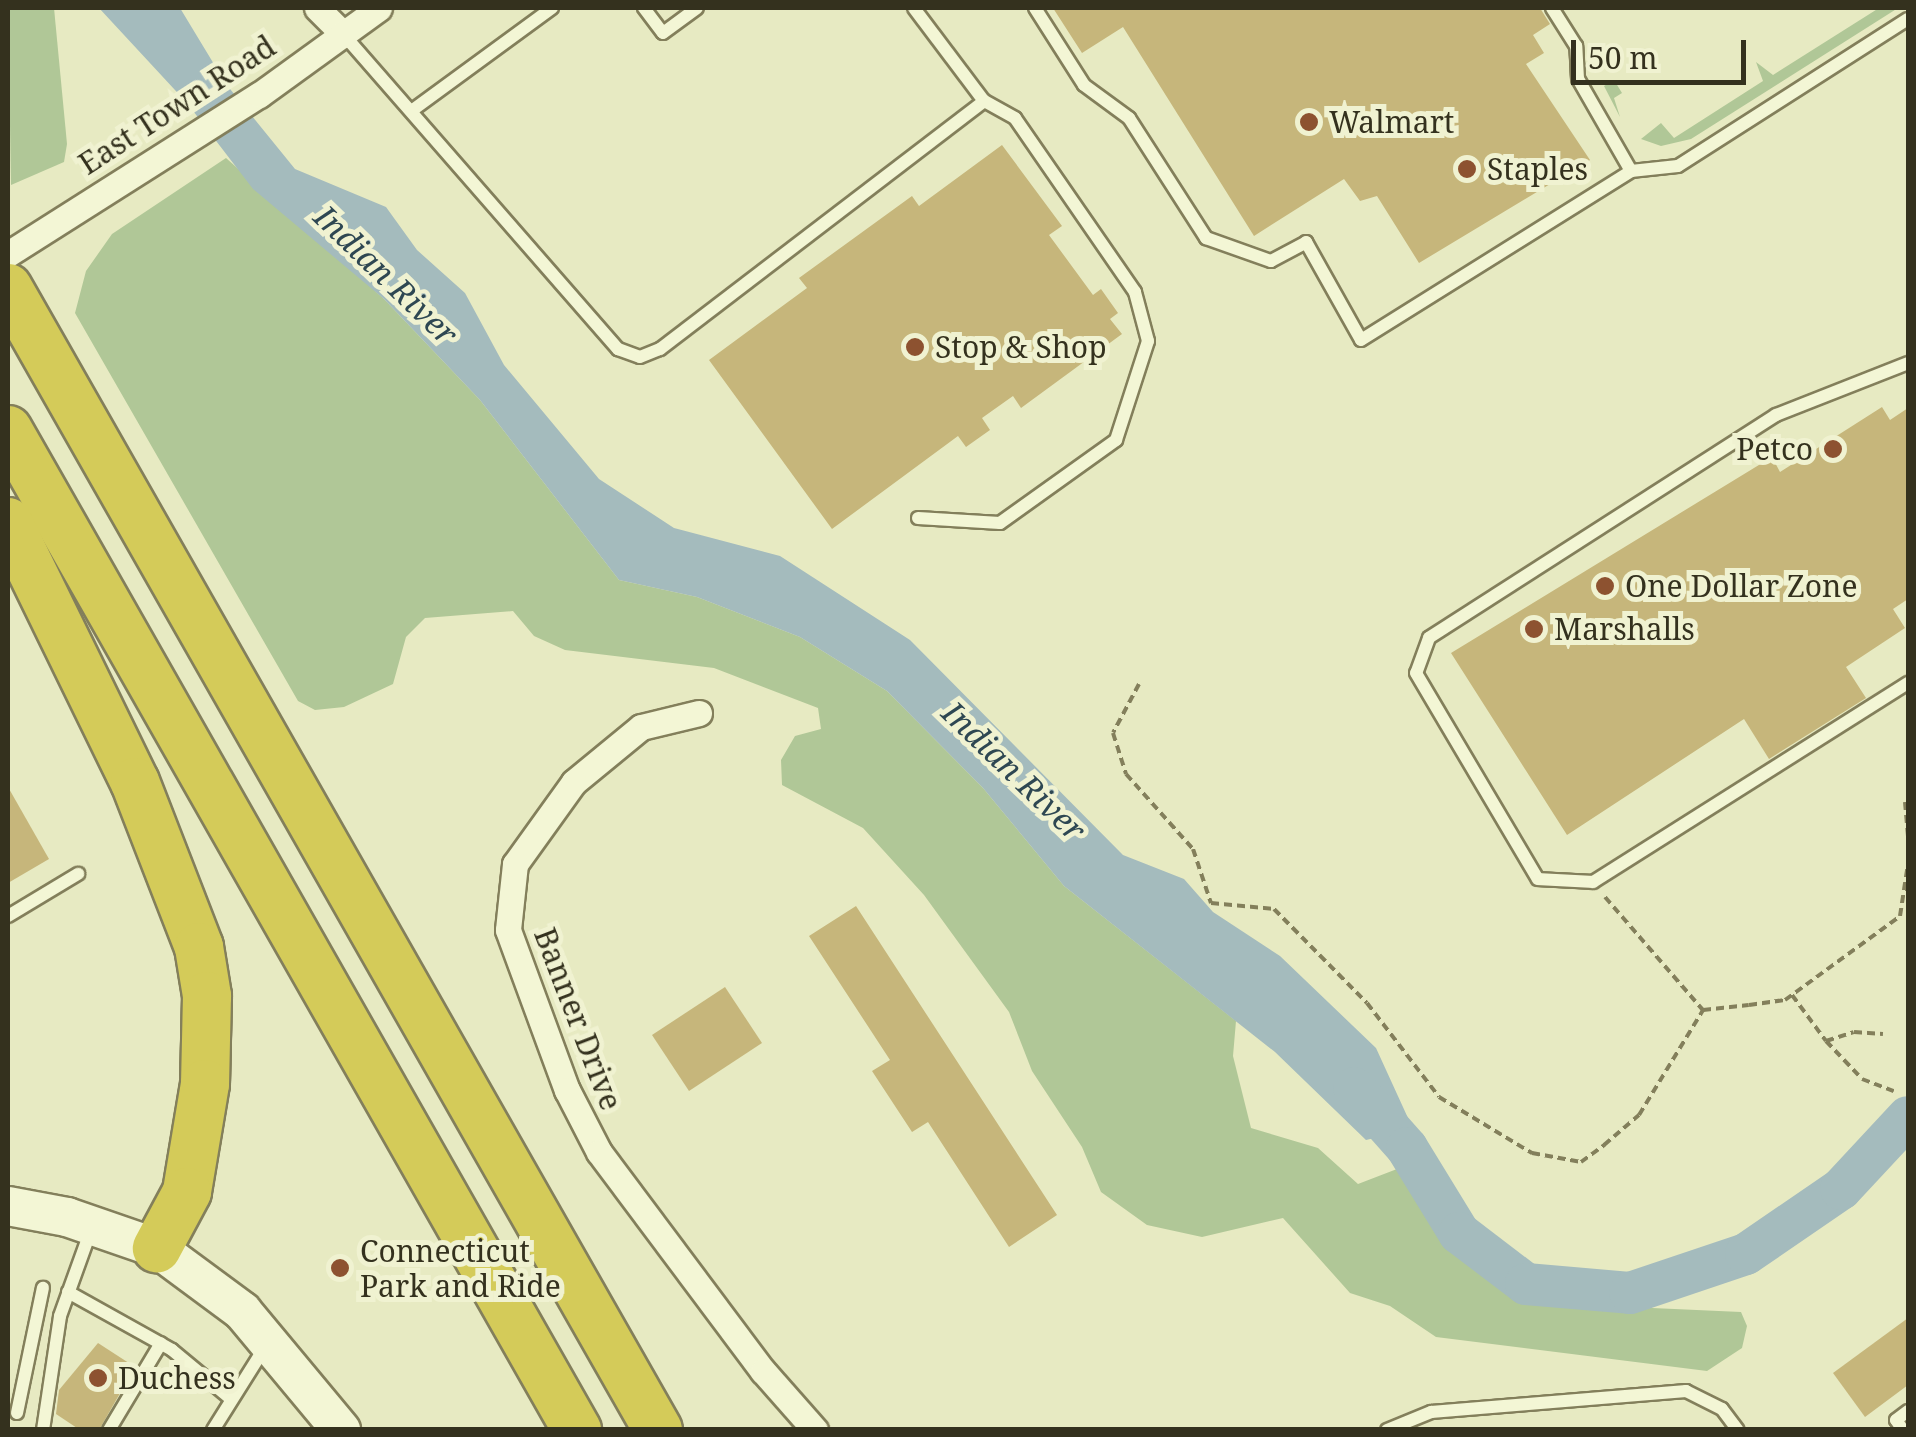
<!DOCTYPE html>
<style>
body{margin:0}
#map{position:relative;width:1916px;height:1437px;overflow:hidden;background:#e7eac2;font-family:"Noto Serif",serif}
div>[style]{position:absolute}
.green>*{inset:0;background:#b0c797}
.water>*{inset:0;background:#a4bbbd}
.river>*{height:42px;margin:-21px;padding:0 21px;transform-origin:21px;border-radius:21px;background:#a4bbbd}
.building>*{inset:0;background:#c6b67b}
.path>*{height:4px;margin-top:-2px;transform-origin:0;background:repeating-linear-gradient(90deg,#837f5b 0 8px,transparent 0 13px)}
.roads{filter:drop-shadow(2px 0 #837f5b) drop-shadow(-2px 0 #837f5b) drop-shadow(0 2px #837f5b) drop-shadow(0 -2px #837f5b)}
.lane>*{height:12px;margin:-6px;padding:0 6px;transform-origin:6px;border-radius:6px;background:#f3f6d5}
.street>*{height:25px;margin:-12.5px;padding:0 12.5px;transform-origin:12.5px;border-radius:12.5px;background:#f3f6d5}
.secondary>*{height:38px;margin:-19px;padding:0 19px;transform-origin:19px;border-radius:19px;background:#f3f6d5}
.highway>*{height:48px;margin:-24px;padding:0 24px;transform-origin:24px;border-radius:24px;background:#d4cb59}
.dots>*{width:28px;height:28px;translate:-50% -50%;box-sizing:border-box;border:5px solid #f0f2d1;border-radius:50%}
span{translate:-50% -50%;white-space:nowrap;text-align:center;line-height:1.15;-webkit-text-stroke:10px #f0f2d1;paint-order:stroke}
.street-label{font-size:30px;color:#34311e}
.poi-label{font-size:30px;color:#34311e}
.left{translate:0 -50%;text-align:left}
.right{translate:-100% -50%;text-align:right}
.water-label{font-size:32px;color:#2e4752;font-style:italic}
.frame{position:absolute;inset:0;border:10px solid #34311e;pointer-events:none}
.scale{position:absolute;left:1571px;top:40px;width:175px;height:45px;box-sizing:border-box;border:5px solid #34311e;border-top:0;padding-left:12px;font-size:30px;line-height:35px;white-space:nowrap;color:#34311e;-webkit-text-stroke:8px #f0f2d1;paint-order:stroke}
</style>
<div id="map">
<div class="green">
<div style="clip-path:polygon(8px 8px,54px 8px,67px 144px,64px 162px,11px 185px)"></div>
<div style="clip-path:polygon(1879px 8px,1898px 8px,1691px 139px,1661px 146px,1641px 139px,1661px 123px,1674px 138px,1763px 81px,1756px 62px,1773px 75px)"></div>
<div style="clip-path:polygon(1614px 80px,1622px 93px,1614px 98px,1620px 117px,1604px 86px)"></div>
<div style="clip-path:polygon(226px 158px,384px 299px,480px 400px,619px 580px,697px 597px,800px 637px,887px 691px,983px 788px,1064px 886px,1236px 1021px,1233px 1056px,1251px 1128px,1318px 1148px,1358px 1184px,1397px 1169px,1430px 1167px,1508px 1282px,1652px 1308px,1741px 1312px,1747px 1326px,1742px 1348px,1707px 1371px,1436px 1337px,1390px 1306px,1350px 1293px,1283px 1218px,1202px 1237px,1147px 1225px,1101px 1192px,1082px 1147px,1032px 1071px,1009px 1012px,924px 895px,863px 828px,782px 785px,781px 760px,795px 736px,821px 729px,818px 708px,714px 668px,565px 650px,534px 636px,513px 611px,425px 618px,406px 637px,393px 684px,344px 707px,315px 710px,298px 701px,75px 313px,86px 271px,112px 234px)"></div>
</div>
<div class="water">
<div style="clip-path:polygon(99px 8px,180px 8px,226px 84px,295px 169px,386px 207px,417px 250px,465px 293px,504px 365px,599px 479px,674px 528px,780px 556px,910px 640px,1123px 855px,1184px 879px,1213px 912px,1280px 956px,1376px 1048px,1413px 1129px,1366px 1140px,1275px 1052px,1064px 886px,983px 788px,887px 691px,800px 637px,697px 597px,619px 580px,480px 400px,384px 299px,253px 189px,187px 103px)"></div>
</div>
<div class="river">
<div style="left:1354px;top:1088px;width:80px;rotate:48.5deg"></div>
<div style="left:1407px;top:1148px;width:100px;rotate:58.5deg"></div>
<div style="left:1459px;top:1233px;width:84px;rotate:37.3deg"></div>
<div style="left:1526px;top:1284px;width:104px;rotate:4.9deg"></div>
<div style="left:1630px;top:1293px;width:122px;rotate:-18.6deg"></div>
<div style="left:1746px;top:1254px;width:115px;rotate:-34.4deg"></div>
<div style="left:1841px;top:1189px;width:98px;rotate:-47.1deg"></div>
</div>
<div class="building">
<div style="clip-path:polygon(1053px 8px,1540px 8px,1550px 24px,1533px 35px,1544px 53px,1526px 64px,1590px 160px,1419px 263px,1377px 196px,1360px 201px,1344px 179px,1254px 236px,1123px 27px,1082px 53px)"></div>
<div style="clip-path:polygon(1002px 145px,1062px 226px,1049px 235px,1093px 295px,1101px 289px,1118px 313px,1110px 319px,1122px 334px,1021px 408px,1013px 396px,982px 418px,990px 430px,966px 447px,958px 436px,832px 529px,709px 360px,807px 288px,799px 278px,912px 196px,919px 206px)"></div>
<div style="clip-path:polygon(1882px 407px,1890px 420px,1908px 408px,1908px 599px,1893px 609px,1905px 628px,1846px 667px,1866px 698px,1769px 759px,1744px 719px,1567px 835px,1451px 653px,1772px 457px,1780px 472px)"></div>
<div style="clip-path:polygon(8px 787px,49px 859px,8px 883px)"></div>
<div style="clip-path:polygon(856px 906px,1057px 1215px,1009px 1247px,928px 1122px,912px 1132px,872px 1071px,890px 1060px,809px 936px)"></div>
<div style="clip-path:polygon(725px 987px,762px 1043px,689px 1091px,652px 1035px)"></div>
<div style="clip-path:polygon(1908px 1318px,1908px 1385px,1865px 1417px,1833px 1373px)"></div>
<div style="clip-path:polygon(98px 1343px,135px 1367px,99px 1430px,80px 1430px,56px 1414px,59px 1390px)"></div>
</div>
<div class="path">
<div style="left:1139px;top:684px;width:55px;rotate:118deg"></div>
<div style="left:1113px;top:733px;width:43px;rotate:72.4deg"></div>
<div style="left:1126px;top:774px;width:101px;rotate:48.2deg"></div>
<div style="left:1193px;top:849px;width:57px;rotate:71.6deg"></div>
<div style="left:1211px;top:903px;width:63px;rotate:5.4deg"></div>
<div style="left:1274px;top:909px;width:132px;rotate:45.3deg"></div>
<div style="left:1367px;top:1003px;width:118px;rotate:52.5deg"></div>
<div style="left:1439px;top:1097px;width:109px;rotate:31.1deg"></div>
<div style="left:1532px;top:1153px;width:50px;rotate:10.4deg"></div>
<div style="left:1581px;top:1162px;width:29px;rotate:-36deg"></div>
<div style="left:1604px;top:1145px;width:46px;rotate:-40.6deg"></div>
<div style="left:1639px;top:1115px;width:123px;rotate:-58.6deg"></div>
<div style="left:1905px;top:802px;width:34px;rotate:85deg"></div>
<div style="left:1605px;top:897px;width:150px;rotate:49.1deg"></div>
<div style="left:1703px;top:1010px;width:46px;rotate:-6.2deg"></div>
<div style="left:1749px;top:1005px;width:36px;rotate:-8deg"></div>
<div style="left:1785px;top:1000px;width:142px;rotate:-36.1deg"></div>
<div style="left:1900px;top:916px;width:53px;rotate:-81.3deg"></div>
<div style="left:1792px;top:995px;width:57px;rotate:53.5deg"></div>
<div style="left:1826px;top:1041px;width:29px;rotate:-18deg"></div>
<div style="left:1854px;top:1032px;width:29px;rotate:4deg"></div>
<div style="left:1826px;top:1041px;width:52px;rotate:46.5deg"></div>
<div style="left:1862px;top:1079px;width:34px;rotate:21deg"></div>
</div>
<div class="roads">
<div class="lane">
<div style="left:644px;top:8px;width:31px;rotate:53deg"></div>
<div style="left:663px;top:33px;width:42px;rotate:-36.3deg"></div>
<div style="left:1035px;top:8px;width:91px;rotate:57.5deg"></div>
<div style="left:1084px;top:85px;width:56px;rotate:36.3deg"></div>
<div style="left:1129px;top:118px;width:143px;rotate:57.3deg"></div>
<div style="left:1206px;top:238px;width:69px;rotate:19.5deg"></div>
<div style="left:1271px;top:261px;width:40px;rotate:-28deg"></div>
<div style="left:1306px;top:242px;width:112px;rotate:60.7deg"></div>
<div style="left:1361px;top:340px;width:319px;rotate:-32deg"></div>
<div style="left:1631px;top:171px;width:106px;rotate:-119.9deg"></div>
<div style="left:1578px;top:79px;width:33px;rotate:-93deg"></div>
<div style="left:1576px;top:46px;width:45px;rotate:-122.3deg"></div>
<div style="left:344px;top:35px;width:417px;rotate:48.9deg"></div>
<div style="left:618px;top:349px;width:23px;rotate:20deg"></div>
<div style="left:640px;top:357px;width:22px;rotate:-22deg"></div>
<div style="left:660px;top:349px;width:408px;rotate:-37.4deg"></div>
<div style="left:984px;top:101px;width:116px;rotate:-127deg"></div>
<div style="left:414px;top:109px;width:171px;rotate:-36.2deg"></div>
<div style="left:1631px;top:171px;width:47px;rotate:-6.1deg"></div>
<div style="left:1678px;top:166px;width:273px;rotate:-32.6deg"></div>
<div style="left:1908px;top:363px;width:142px;rotate:158.5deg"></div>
<div style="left:1776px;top:415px;width:412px;rotate:147.3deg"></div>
<div style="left:1429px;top:638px;width:37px;rotate:110deg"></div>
<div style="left:1416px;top:673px;width:239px;rotate:59.4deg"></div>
<div style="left:1538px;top:879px;width:55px;rotate:3.1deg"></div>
<div style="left:1593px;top:882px;width:373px;rotate:-32.3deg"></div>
<div style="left:918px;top:518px;width:82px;rotate:3.5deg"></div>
<div style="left:1000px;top:523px;width:143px;rotate:-35.6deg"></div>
<div style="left:1116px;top:440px;width:104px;rotate:-72.1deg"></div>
<div style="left:1148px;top:341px;width:51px;rotate:-104.9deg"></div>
<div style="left:1135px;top:292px;width:211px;rotate:-124.6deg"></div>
<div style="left:1015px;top:118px;width:35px;rotate:-151deg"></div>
<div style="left:8px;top:916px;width:82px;rotate:-31deg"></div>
<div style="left:68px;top:1292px;width:119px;rotate:29.1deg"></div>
<div style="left:172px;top:1350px;width:77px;rotate:39.7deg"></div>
<div style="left:17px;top:1413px;width:128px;rotate:-78.3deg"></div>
<div style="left:43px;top:1430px;width:115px;rotate:-81.5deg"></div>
<div style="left:60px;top:1316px;width:91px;rotate:-70.2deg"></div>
<div style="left:109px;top:1430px;width:101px;rotate:-59.1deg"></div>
<div style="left:213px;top:1430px;width:98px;rotate:-57.9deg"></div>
<div style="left:1387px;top:1430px;width:48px;rotate:-22.2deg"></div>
<div style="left:1431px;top:1412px;width:256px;rotate:-4.7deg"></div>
<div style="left:1686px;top:1391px;width:40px;rotate:26.6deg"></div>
<div style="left:1722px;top:1409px;width:26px;rotate:53deg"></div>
<div style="left:1903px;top:1430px;width:12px;rotate:-125deg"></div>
<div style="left:1896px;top:1420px;width:15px;rotate:-37deg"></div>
</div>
<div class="street">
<div style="left:317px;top:8px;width:38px;rotate:45deg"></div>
<div style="left:8px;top:254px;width:297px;rotate:-32.4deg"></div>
<div style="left:259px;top:95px;width:148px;rotate:-35.9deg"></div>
<div style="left:699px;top:713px;width:60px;rotate:166.4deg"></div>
<div style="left:641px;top:727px;width:87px;rotate:140.6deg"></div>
<div style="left:574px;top:782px;width:101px;rotate:125.7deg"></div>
<div style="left:515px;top:864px;width:66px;rotate:96.1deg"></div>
<div style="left:508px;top:930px;width:171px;rotate:69.8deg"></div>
<div style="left:567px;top:1090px;width:70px;rotate:62.7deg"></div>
<div style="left:599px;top:1152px;width:274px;rotate:53.2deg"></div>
<div style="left:763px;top:1371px;width:79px;rotate:48.6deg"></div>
</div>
<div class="secondary">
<div style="left:8px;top:1206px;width:60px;rotate:10.6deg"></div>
<div style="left:67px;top:1217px;width:95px;rotate:19deg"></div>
<div style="left:157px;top:1248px;width:106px;rotate:36.5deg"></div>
<div style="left:242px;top:1311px;width:155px;rotate:50.2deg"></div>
</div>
<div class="highway">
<div style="left:8px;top:288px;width:1314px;rotate:60.35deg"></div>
<div style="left:8px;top:430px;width:1151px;rotate:60.36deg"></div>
<div style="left:8px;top:522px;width:289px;rotate:64deg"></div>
<div style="left:135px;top:782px;width:177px;rotate:68.8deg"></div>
<div style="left:199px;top:947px;width:50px;rotate:80.7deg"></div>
<div style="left:207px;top:996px;width:88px;rotate:91.3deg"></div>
<div style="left:205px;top:1084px;width:109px;rotate:99.5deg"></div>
<div style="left:187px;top:1192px;width:64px;rotate:118.2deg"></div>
</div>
</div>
<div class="dots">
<div style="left:1309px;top:122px;background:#8d5230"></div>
<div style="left:1467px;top:169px;background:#8d5230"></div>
<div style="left:915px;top:347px;background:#8d5230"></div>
<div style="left:1833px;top:449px;background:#8d5230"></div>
<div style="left:1605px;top:586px;background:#8d5230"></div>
<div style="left:1534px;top:629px;background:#8d5230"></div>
<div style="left:340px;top:1268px;background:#8d5230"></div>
<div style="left:98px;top:1378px;background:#8d5230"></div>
</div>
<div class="street-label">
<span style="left:177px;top:105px;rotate:-33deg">East Town Road</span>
<span style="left:578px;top:1019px;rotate:69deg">Banner Drive</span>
</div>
<div class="poi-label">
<span class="left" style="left:1329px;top:122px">Walmart</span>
<span class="left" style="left:1487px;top:169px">Staples</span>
<span class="left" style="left:935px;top:347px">Stop &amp; Shop</span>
<span class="right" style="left:1813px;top:449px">Petco</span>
<span class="left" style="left:1625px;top:586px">One Dollar Zone</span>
<span class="left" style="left:1554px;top:629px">Marshalls</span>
<span class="left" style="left:360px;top:1268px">Connecticut<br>Park and Ride</span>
<span class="left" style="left:118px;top:1378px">Duchess</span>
</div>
<div class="water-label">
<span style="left:386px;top:275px;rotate:44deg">Indian River</span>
<span style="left:1014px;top:771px;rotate:44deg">Indian River</span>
</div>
<div class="frame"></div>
<div class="scale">50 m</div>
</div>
